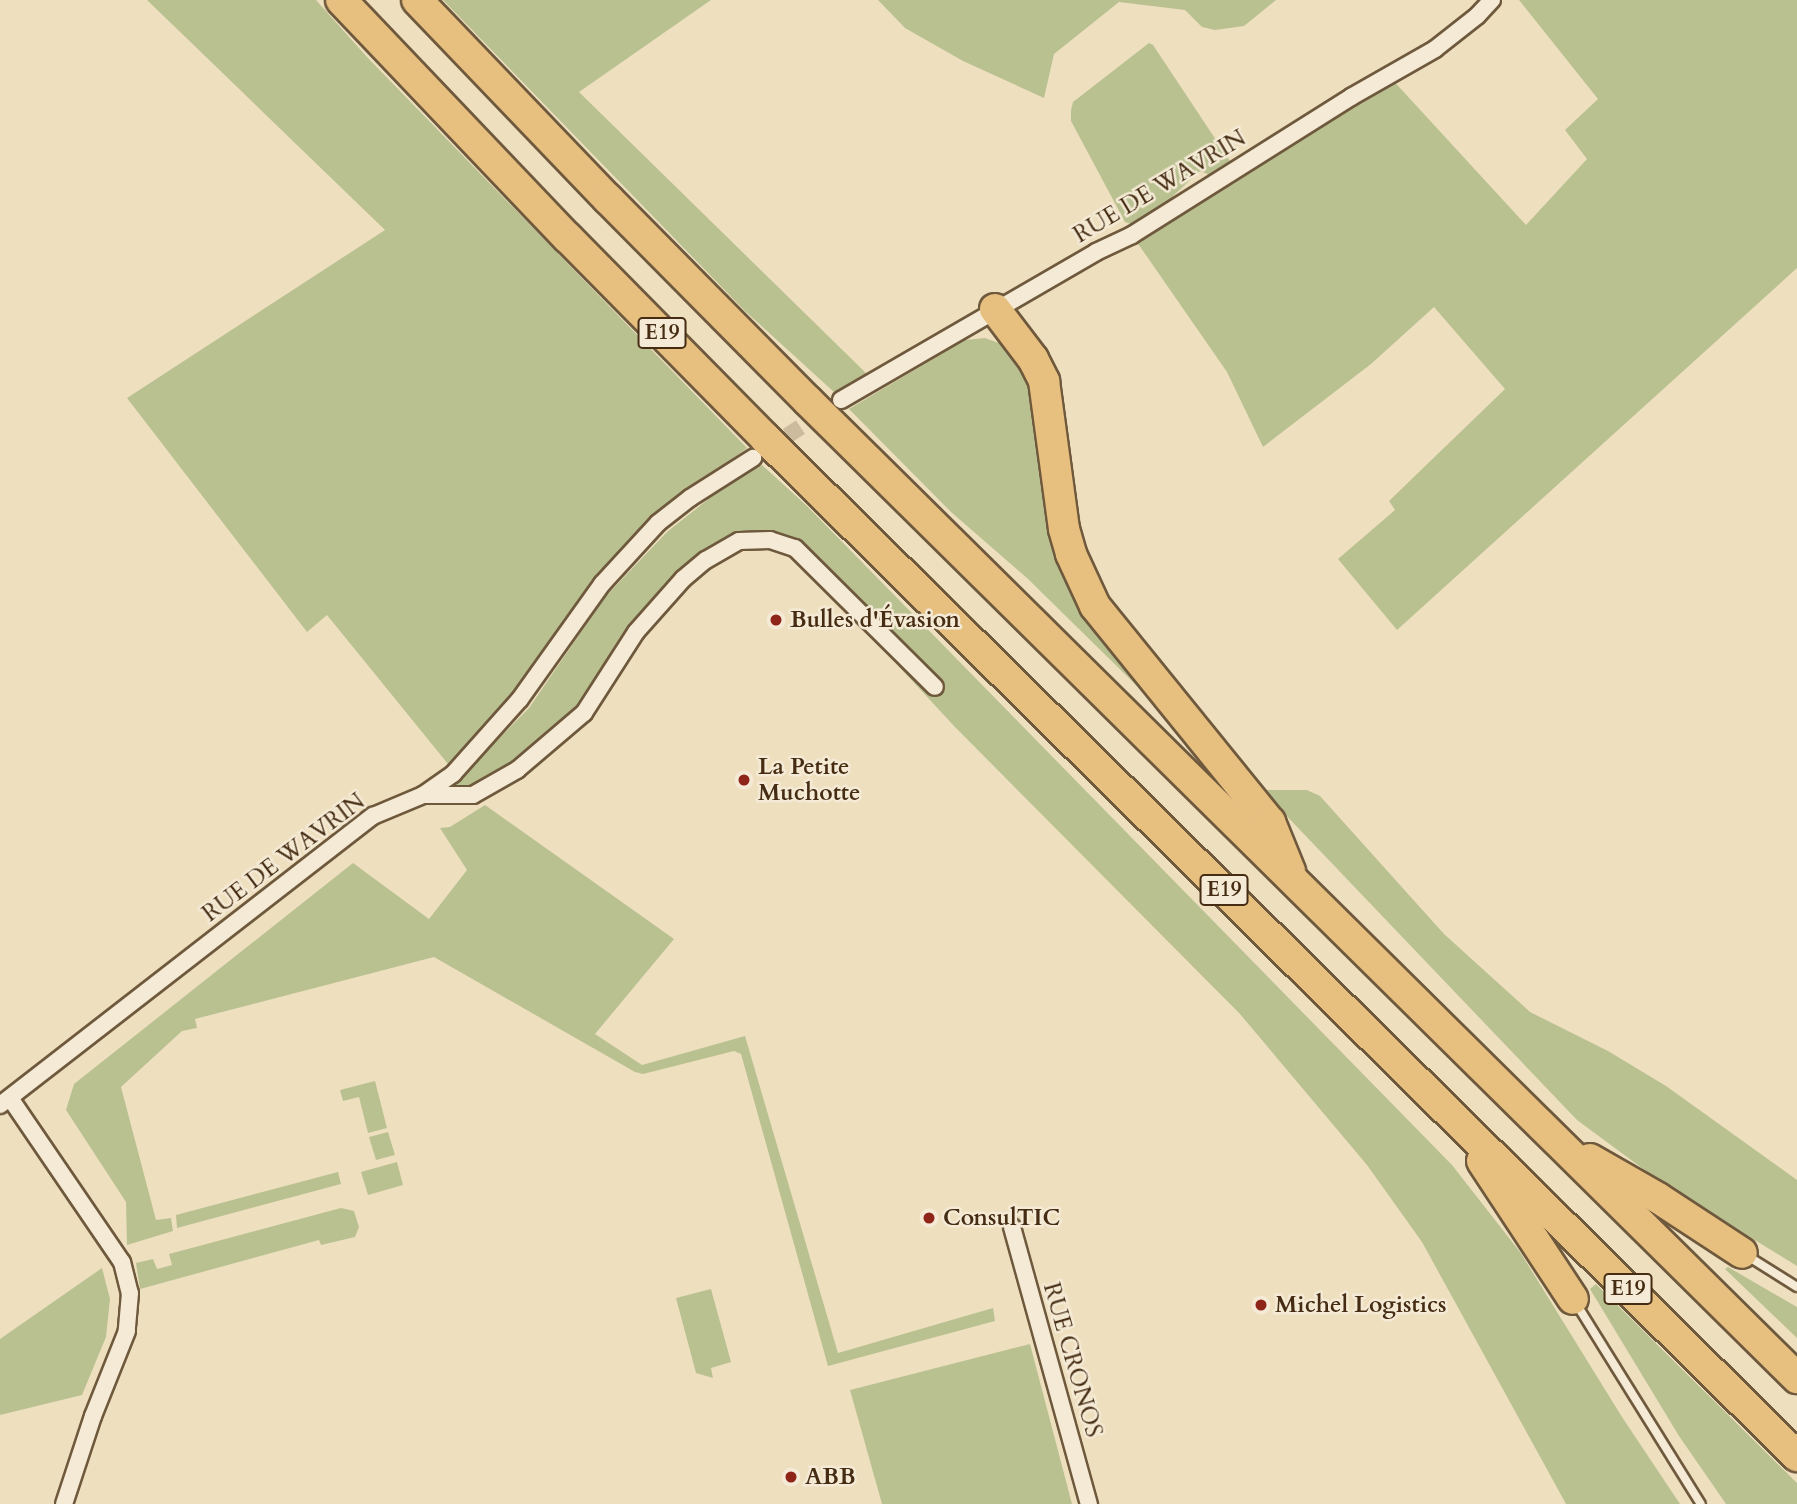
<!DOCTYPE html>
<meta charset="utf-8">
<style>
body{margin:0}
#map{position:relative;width:1797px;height:1504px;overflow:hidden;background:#eedfbf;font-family:Cardo,serif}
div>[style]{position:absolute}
.green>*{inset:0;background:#bac191}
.street-tunnel>*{height:16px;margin-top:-8px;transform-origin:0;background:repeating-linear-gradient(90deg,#ccbb9c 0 16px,transparent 0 24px)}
.roads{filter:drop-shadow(2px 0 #6f593d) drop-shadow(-2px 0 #6f593d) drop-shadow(0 2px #6f593d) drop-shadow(0 -2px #6f593d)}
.lane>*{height:8px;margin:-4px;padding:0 4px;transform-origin:4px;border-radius:4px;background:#f4ead5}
.street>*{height:16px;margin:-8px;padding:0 8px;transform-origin:8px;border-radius:8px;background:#f4ead5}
.highway>*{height:30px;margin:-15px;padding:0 15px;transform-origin:15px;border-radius:15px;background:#e7c080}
.dots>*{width:19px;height:19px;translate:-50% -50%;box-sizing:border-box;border:4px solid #f4ead5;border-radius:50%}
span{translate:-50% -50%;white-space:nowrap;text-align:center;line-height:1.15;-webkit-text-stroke:5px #f4ead5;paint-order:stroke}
.shield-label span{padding:2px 5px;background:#f4ead5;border:2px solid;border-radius:5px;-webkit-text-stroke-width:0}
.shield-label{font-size:21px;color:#452c12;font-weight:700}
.street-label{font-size:23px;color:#452c12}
.poi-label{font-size:23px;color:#452c12;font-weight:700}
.left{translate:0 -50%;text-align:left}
</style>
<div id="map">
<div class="green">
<div style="clip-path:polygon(147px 0,316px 0,367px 57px,747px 448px,654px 516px,591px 581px,516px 692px,448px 764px,327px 615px,307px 632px,127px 398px,385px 230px)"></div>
<div style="clip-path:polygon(443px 0,711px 0,579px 92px,869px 376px,834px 392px,745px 311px)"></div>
<div style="clip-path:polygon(878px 0,1276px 0,1244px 26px,1215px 30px,1202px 27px,1185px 10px,1119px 2px,1054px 54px,1044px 98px,963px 61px,905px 28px)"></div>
<div style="clip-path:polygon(1519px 0,1797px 0,1797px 268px,1397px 630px,1338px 559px,1395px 510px,1389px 501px,1505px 389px,1434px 307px,1371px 364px,1263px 447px,1227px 372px,1132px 235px,1389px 76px,1526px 225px,1587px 159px,1565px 130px,1598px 99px)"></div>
<div style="clip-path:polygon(1149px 43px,1153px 45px,1232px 164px,1215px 177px,1200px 171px,1173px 196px,1173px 204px,1137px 226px,1125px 222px,1071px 121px,1071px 110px,1073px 102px)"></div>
<div style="clip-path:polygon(985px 338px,1015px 349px,1033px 369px,1056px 514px,1191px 739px,1027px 578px,951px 512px,849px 409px,965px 340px)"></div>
<div style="clip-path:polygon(762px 465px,807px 506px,1452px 1165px,1520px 1252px,1622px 1417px,1680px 1504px,1566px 1504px,1422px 1242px,1367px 1165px,1240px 1014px,954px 726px,840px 603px,769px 533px,738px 534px,724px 542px,583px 706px,516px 763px,472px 789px,454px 791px,456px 782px,529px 708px,605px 597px,667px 532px,721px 489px)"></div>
<div style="clip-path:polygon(1262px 790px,1307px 790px,1320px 796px,1444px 934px,1530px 1012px,1608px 1051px,1666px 1086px,1797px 1180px,1797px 1266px,1665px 1185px,1577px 1120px)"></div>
<div style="clip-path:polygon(485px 805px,674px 939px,595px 1034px,642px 1065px,745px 1036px,838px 1353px,993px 1308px,995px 1321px,828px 1366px,741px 1054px,734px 1051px,643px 1074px,635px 1072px,434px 957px,195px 1019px,197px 1028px,182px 1031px,121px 1087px,156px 1220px,171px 1218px,173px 1231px,127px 1245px,126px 1202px,66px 1110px,74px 1084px,353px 863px,429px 919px,467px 870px,440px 828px,450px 827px)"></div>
<div style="clip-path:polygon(375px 1081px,387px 1128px,368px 1133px,359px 1097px,343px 1101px,340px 1090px)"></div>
<div style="clip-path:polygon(388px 1132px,395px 1155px,376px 1160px,369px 1137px)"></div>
<div style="clip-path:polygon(397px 1162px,403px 1185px,368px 1195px,361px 1172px)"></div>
<div style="clip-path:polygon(338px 1172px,341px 1184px,177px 1228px,176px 1215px)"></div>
<div style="clip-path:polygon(341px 1208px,354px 1211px,359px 1227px,355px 1237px,321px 1245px,319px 1240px,140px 1289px,136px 1263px,153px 1259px,157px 1269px,172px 1265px,169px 1254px)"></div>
<div style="clip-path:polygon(1728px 1267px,1797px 1307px,1797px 1338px,1725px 1269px)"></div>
<div style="clip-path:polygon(102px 1268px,110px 1299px,106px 1337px,82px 1395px,0 1415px,0 1339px)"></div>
<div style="clip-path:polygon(1596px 1284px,1797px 1483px,1797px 1504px,1726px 1504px,1679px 1436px,1590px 1289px)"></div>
<div style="clip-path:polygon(711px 1289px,731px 1362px,711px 1368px,713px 1378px,696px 1373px,676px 1298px)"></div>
<div style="clip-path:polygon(1030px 1344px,1072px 1504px,882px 1504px,850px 1390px)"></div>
</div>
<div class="street-tunnel">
<div style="left:767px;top:449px;width:69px;rotate:-33.2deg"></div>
</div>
<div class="roads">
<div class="lane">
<div style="left:1746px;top:1255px;width:60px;rotate:32.1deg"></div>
<div style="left:1577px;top:1305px;width:234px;rotate:58.1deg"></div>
</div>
<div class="street">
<div style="left:841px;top:400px;width:295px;rotate:-30.1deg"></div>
<div style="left:1096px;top:252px;width:40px;rotate:-25deg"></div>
<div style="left:1132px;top:235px;width:259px;rotate:-32.2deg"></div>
<div style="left:1351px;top:97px;width:97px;rotate:-29.7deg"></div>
<div style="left:1435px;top:49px;width:53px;rotate:-38.2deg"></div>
<div style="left:1477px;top:16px;width:22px;rotate:-47deg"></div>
<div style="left:423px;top:795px;width:50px"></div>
<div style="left:473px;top:795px;width:51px;rotate:-29.6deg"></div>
<div style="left:517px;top:770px;width:88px;rotate:-40.4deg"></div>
<div style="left:584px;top:713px;width:96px;rotate:-57.3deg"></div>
<div style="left:636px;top:632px;width:71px;rotate:-48.4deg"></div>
<div style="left:683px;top:579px;width:30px;rotate:-40deg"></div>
<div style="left:706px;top:560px;width:38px;rotate:-30deg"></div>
<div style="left:739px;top:541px;width:31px;rotate:-2deg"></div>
<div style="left:770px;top:540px;width:26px;rotate:18deg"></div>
<div style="left:795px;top:548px;width:197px;rotate:44.8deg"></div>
<div style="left:10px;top:1098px;width:199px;rotate:55.7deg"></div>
<div style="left:122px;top:1262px;width:32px;rotate:76deg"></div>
<div style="left:130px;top:1293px;width:38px;rotate:95deg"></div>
<div style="left:127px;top:1331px;width:92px;rotate:111.8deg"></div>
<div style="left:93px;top:1416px;width:93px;rotate:108.2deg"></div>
<div style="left:0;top:1105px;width:472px;rotate:-37.8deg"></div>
<div style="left:373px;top:816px;width:54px;rotate:-22.8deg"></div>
<div style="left:423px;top:795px;width:37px;rotate:-35deg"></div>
<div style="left:453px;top:774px;width:101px;rotate:-48.2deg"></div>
<div style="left:520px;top:699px;width:141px;rotate:-54.5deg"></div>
<div style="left:602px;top:584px;width:83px;rotate:-47.4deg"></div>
<div style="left:658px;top:523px;width:41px;rotate:-38deg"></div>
<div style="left:690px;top:498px;width:75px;rotate:-32.4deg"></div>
<div style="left:1012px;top:1227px;width:288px;rotate:74.5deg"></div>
</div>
<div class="highway">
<div style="left:341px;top:0;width:329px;rotate:46.4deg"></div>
<div style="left:568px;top:238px;width:281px;rotate:45.4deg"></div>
<div style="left:765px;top:438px;width:1450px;rotate:44.61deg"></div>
<div style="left:417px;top:0;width:276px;rotate:46.2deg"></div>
<div style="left:608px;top:199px;width:283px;rotate:45.3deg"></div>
<div style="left:807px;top:400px;width:1392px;rotate:44.65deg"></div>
<div style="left:995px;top:309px;width:63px;rotate:52.8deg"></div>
<div style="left:1033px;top:359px;width:25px;rotate:63deg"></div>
<div style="left:1044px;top:381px;width:149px;rotate:82.3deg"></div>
<div style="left:1064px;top:529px;width:26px;rotate:74deg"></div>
<div style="left:1071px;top:554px;width:57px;rotate:65.2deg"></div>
<div style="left:1095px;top:606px;width:278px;rotate:51deg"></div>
<div style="left:1270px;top:822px;width:53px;rotate:67.8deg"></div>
<div style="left:1590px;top:1159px;width:78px;rotate:29.8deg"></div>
<div style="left:1658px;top:1198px;width:100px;rotate:33.2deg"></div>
<div style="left:1482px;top:1161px;width:165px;rotate:56.6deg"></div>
</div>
</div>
<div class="dots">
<div style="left:776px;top:620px;background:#8f2418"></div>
<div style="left:744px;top:780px;background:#8f2418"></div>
<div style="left:929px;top:1218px;background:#8f2418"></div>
<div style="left:1261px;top:1305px;background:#8f2418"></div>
<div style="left:791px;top:1477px;background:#8f2418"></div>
</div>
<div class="shield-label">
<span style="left:662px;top:333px">E19</span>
<span style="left:1224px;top:890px">E19</span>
<span style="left:1628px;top:1289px">E19</span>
</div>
<div class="street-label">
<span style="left:1160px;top:187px;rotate:-31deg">RUE DE WAVRIN</span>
<span style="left:284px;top:858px;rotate:-37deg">RUE DE WAVRIN</span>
<span style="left:1072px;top:1360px;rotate:74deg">RUE CRONOS</span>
</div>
<div class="poi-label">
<span class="left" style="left:790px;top:620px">Bulles d'Évasion</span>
<span class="left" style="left:758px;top:780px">La Petite<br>Muchotte</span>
<span class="left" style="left:943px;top:1218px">ConsulTIC</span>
<span class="left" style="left:1275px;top:1305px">Michel Logistics</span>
<span class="left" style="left:805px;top:1477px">ABB</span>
</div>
</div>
